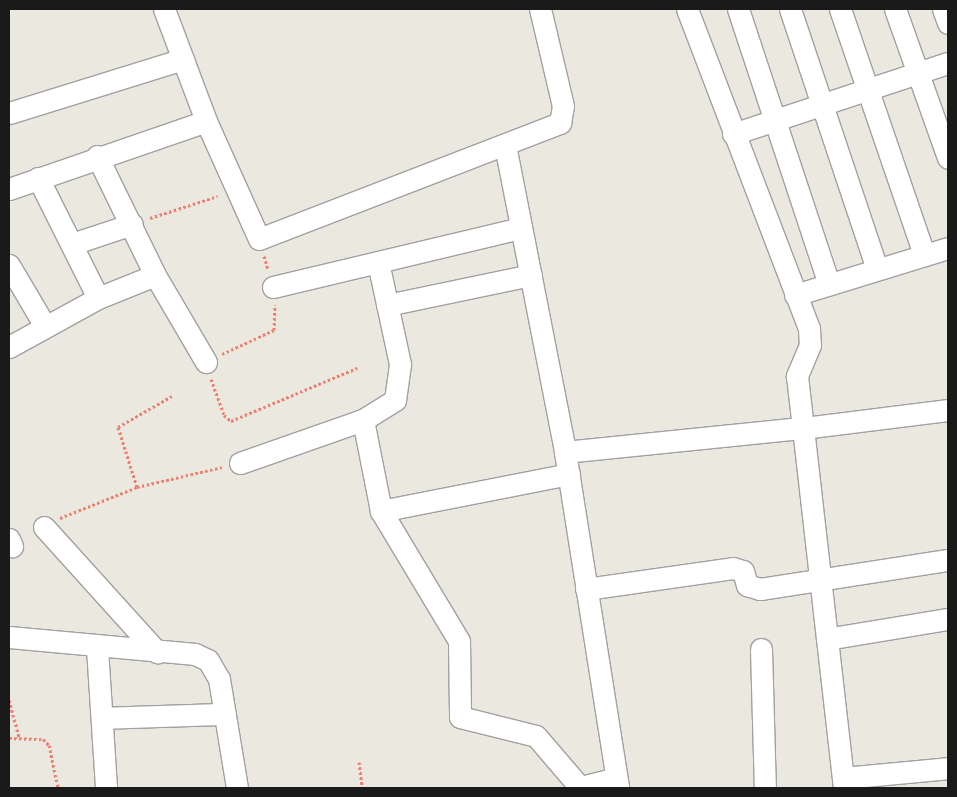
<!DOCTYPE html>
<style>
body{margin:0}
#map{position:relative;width:957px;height:797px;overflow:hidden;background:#ebe8e0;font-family:Inter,sans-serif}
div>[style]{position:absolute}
.path>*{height:3px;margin-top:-1.5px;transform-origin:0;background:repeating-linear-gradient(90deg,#ee7f6e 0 2.5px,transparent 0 5px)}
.roads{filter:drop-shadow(1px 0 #a1a1a1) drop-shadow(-1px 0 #a1a1a1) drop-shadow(0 1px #a1a1a1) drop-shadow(0 -1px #a1a1a1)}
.street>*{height:21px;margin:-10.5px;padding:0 10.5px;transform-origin:10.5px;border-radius:10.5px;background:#fff}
span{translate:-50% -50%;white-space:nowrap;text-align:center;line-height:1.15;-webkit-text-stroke:4.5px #fff;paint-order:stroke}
.frame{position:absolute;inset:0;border:10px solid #1a1a1a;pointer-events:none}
</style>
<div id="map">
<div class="path">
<div style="left:150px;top:218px;width:71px;rotate:-17.9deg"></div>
<div style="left:264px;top:256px;width:14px;rotate:73deg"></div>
<div style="left:222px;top:354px;width:57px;rotate:-24.8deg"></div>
<div style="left:274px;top:330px;width:25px;rotate:-88deg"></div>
<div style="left:211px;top:379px;width:38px;rotate:70deg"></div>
<div style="left:224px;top:415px;width:9px;rotate:41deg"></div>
<div style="left:231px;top:421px;width:137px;rotate:-22.8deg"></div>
<div style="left:137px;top:487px;width:63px;rotate:-107.6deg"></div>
<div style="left:118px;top:427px;width:62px;rotate:-29.9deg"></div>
<div style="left:60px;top:518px;width:83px;rotate:-21.9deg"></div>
<div style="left:137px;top:487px;width:87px;rotate:-13.2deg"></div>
<div style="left:9px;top:700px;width:38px;rotate:75deg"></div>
<div style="left:9px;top:738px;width:34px;rotate:2deg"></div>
<div style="left:43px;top:739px;width:8px;rotate:45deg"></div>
<div style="left:49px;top:745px;width:44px;rotate:78.2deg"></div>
<div style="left:359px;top:762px;width:26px;rotate:83deg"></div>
</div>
<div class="roads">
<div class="street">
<div style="left:164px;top:9px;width:120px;rotate:69.4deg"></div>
<div style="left:206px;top:121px;width:129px;rotate:65.8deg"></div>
<div style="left:259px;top:239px;width:323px;rotate:-21.1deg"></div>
<div style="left:560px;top:123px;width:17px;rotate:-80deg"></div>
<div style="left:563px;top:106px;width:100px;rotate:-103.3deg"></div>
<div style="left:687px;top:9px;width:342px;rotate:69.1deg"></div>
<div style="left:809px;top:328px;width:17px;rotate:87deg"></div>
<div style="left:810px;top:345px;width:34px;rotate:113deg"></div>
<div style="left:797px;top:376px;width:52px;rotate:83.4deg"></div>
<div style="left:803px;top:428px;width:146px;rotate:-7.1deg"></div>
<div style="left:738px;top:9px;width:290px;rotate:71.7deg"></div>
<div style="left:790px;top:9px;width:274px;rotate:71.5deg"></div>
<div style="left:840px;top:9px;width:260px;rotate:71.1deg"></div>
<div style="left:895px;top:9px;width:158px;rotate:70.4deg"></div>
<div style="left:943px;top:9px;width:15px;rotate:70deg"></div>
<div style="left:9px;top:113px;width:182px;rotate:-17.2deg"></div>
<div style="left:733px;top:134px;width:226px;rotate:-18.3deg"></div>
<div style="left:505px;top:145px;width:313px;rotate:78.9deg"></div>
<div style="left:565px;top:452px;width:340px;rotate:81deg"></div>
<div style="left:97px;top:156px;width:132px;rotate:64deg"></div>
<div style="left:155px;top:275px;width:101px;rotate:59.6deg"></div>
<div style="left:38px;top:178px;width:134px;rotate:63.4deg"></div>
<div style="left:9px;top:189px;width:208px;rotate:-19deg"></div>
<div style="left:72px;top:244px;width:63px;rotate:-18.4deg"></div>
<div style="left:9px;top:265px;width:71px;rotate:59.5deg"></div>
<div style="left:273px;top:287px;width:255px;rotate:-13.4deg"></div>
<div style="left:795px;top:295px;width:160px;rotate:-17.1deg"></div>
<div style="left:387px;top:305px;width:147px;rotate:-11.8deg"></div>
<div style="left:9px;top:347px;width:102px;rotate:-28.8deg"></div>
<div style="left:98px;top:298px;width:61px;rotate:-22deg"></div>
<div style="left:363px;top:420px;width:93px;rotate:78.8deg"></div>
<div style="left:565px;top:452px;width:239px;rotate:-5.8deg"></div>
<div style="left:803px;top:428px;width:362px;rotate:83.5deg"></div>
<div style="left:240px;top:463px;width:130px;rotate:-19.3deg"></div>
<div style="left:363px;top:420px;width:38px;rotate:-32deg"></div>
<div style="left:395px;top:400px;width:36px;rotate:-82deg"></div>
<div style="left:400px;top:364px;width:104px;rotate:-102.2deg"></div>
<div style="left:569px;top:474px;width:192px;rotate:168.9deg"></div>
<div style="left:381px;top:511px;width:152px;rotate:59deg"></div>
<div style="left:459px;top:641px;width:76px;rotate:89.2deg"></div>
<div style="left:460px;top:717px;width:78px;rotate:14deg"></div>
<div style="left:536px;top:736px;width:65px;rotate:49.4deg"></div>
<div style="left:44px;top:527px;width:169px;rotate:47.9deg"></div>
<div style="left:9px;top:539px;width:8px;rotate:67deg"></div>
<div style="left:586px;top:589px;width:148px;rotate:-8.1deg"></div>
<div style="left:733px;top:568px;width:10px;rotate:17deg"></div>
<div style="left:743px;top:571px;width:15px;rotate:74deg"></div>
<div style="left:747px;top:585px;width:14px;rotate:17deg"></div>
<div style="left:760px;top:589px;width:190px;rotate:-8.8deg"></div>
<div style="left:9px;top:637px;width:187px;rotate:5.2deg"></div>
<div style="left:195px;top:654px;width:14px;rotate:25deg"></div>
<div style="left:208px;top:660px;width:22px;rotate:60deg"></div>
<div style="left:219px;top:679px;width:110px;rotate:80.6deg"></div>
<div style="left:827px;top:639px;width:123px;rotate:-9.4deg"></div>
<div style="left:97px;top:648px;width:140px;rotate:86.3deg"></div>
<div style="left:761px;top:649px;width:139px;rotate:88.4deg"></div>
<div style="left:102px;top:718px;width:123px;rotate:-1.9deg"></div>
<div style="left:843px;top:778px;width:105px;rotate:-5.4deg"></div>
<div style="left:577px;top:788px;width:37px;rotate:-14deg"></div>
</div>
</div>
<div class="frame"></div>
</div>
